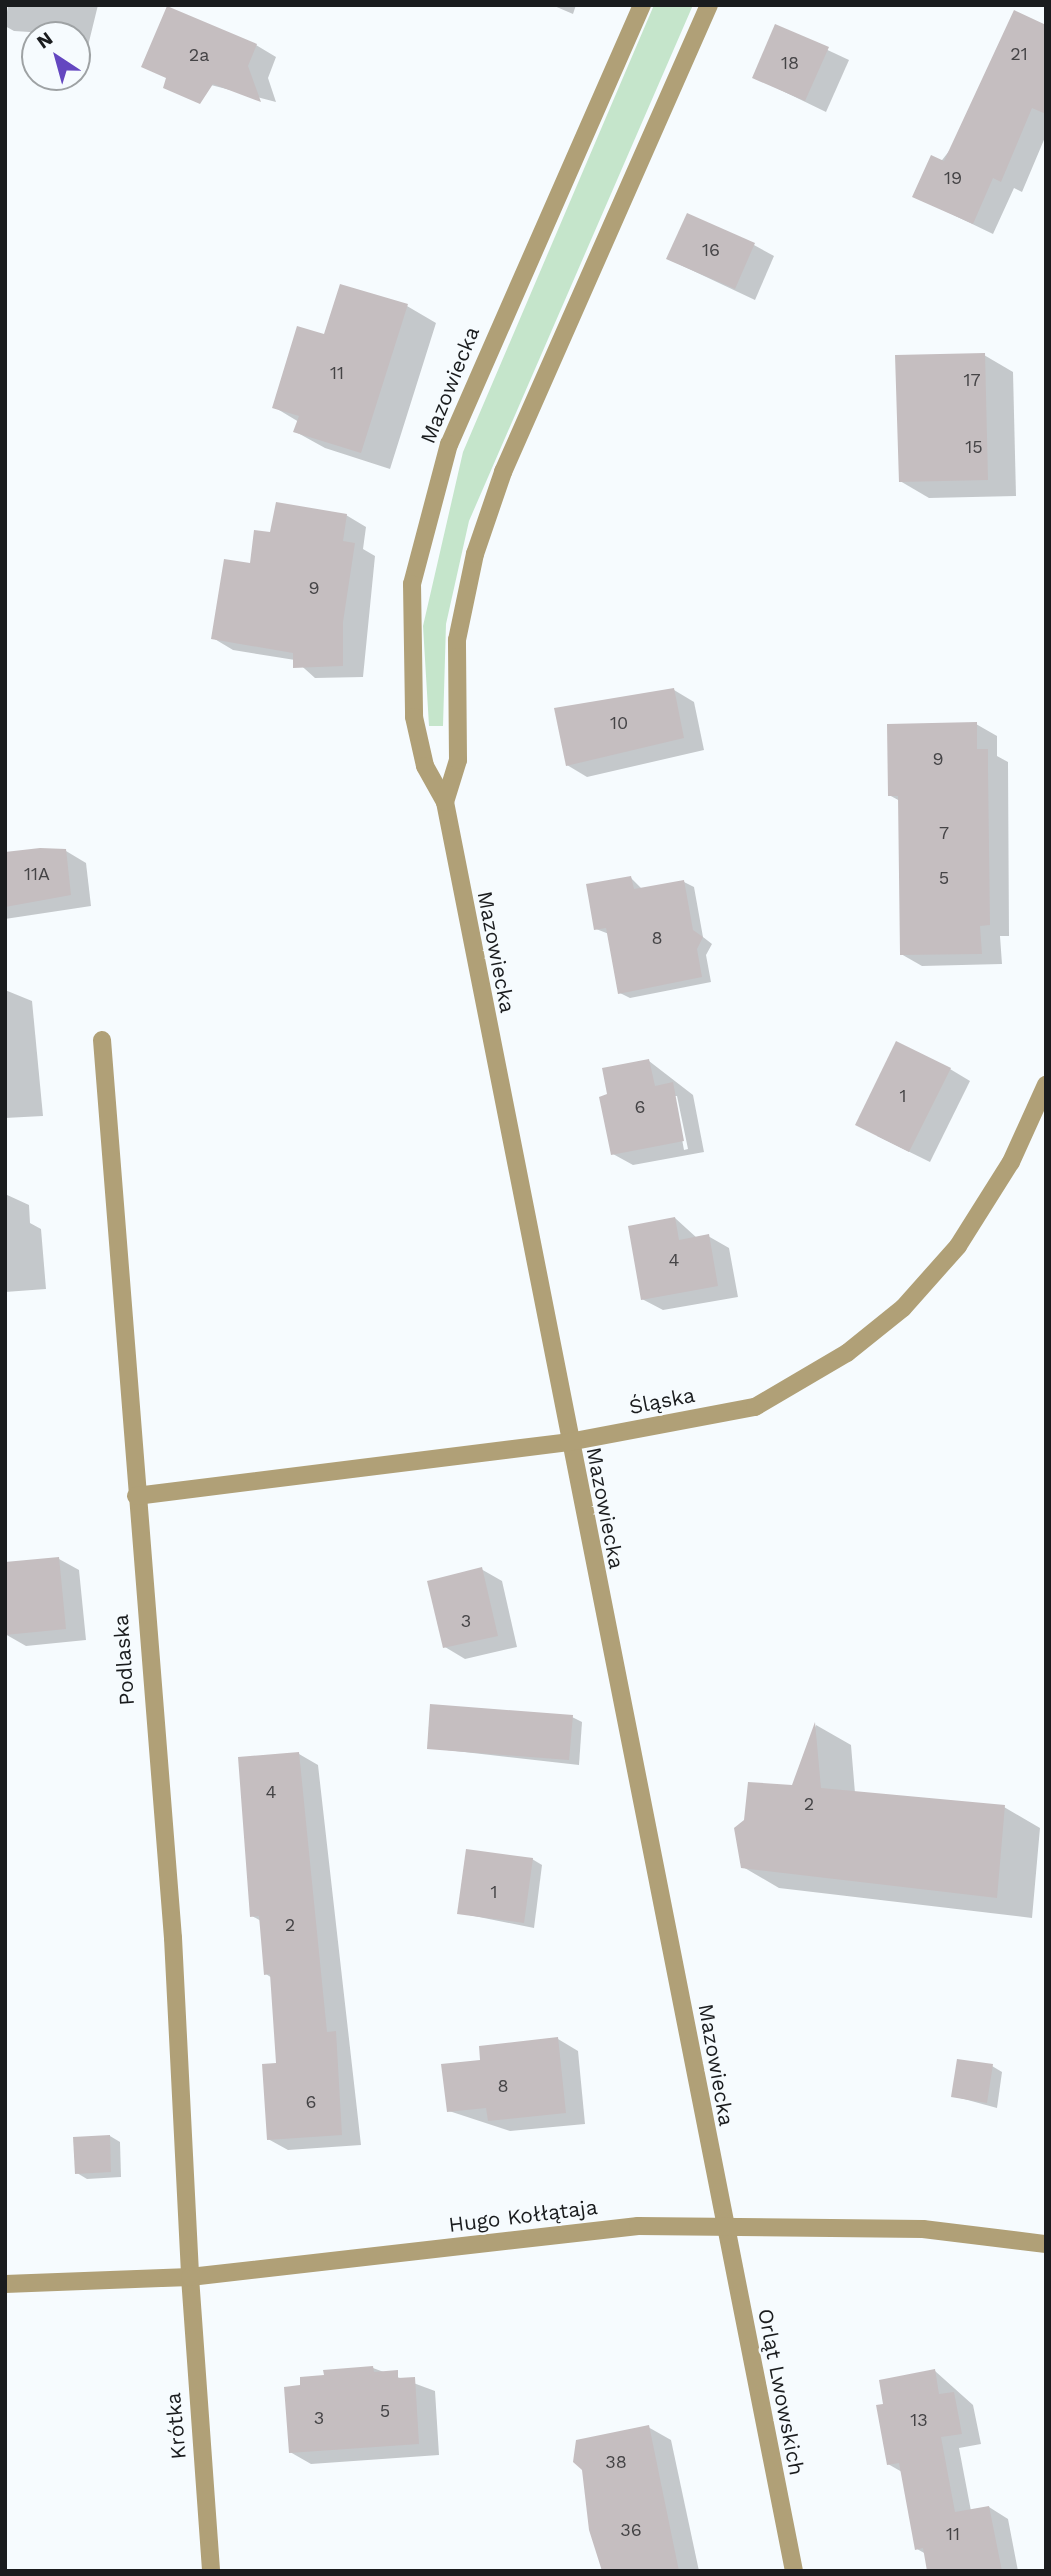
<!DOCTYPE html>
<meta charset="utf-8">
<style>
body{margin:0}
#map{position:relative;width:1051px;height:2576px;overflow:hidden;background:#f6fbfe;font-family:"Work Sans",sans-serif}
div>[style]{position:absolute}
.green>*{inset:0;background:#c5e5cb}
.shadow>*{inset:0;background:#0003}
.building>*{inset:0;background:#c5bec0}
.service>*{height:18px;margin:-9px;padding:0 9px;transform-origin:9px;border-radius:9px;background:#b0a077}
.minor>*{height:18px;margin:-9px;padding:0 9px;transform-origin:9px;border-radius:9px;background:#b0a077}
.tertiary>*{height:18px;margin:-9px;padding:0 9px;transform-origin:9px;border-radius:9px;background:#b0a077}
span{translate:-50% -50%;white-space:nowrap;text-align:center;line-height:1.15;-webkit-text-stroke:5px #f6fbfe;paint-order:stroke}
.number-label{font-size:18px;color:#454446}
.number-label span{-webkit-text-stroke-width:0}
.street-label{font-size:21px;color:#1a1c1e}
.frame{position:absolute;inset:0;border:7px solid #1a1c1e;pointer-events:none}
.north{position:absolute;left:21px;top:21px;width:70px;height:70px;box-sizing:border-box;background:#f6fbfe;border:2px solid #9ea2a4;border-radius:50%;rotate:324deg;font-size:19px;font-weight:700;line-height:28px;text-align:center;color:#1a1c1e}
.north::after{content:'';display:block;margin:auto;width:24px;height:32px;background:#6447c0;clip-path:polygon(50% 0,100% 100%,50% 72%,0 100%)}
</style>
<div id="map">
<div class="green">
<div style="clip-path:polygon(654px 5px,693px 5px,469px 521px,446px 624px,443px 726px,429px 726px,423px 626px,463px 452px)"></div>
</div>
<div class="shadow">
<div style="clip-path:polygon(8px 5px,98px 5px,87px 50px,77px 47px,77px 35px,14px 31px,5px 26px)"></div>
<div style="clip-path:polygon(552px 5px,576px 5px,573px 14px)"></div>
<div style="clip-path:polygon(776px 26px,849px 60px,826px 112px,754px 77px)"></div>
<div style="clip-path:polygon(1046px 27px,1046px 135px,1022px 192px,1014px 188px,993px 234px,914px 196px)"></div>
<div style="clip-path:polygon(256px 45px,276px 57px,268px 78px,276px 102px,165px 73px)"></div>
<div style="clip-path:polygon(754px 245px,774px 256px,755px 300px,668px 259px)"></div>
<div style="clip-path:polygon(407px 306px,436px 323px,390px 469px,325px 448px,296px 432px,299px 422px,274px 407px,325px 336px)"></div>
<div style="clip-path:polygon(984px 355px,1013px 372px,1016px 496px,929px 498px,900px 481px)"></div>
<div style="clip-path:polygon(346px 515px,366px 527px,363px 549px,375px 556px,363px 677px,315px 678px,295px 660px,233px 650px,213px 638px,272px 534px)"></div>
<div style="clip-path:polygon(674px 690px,694px 702px,704px 750px,587px 777px,567px 765px)"></div>
<div style="clip-path:polygon(976px 724px,997px 736px,997px 756px,1008px 762px,1009px 936px,1000px 936px,1002px 964px,922px 966px,901px 954px,900px 801px,889px 795px)"></div>
<div style="clip-path:polygon(66px 851px,86px 863px,91px 906px,5px 919px,5px 856px)"></div>
<div style="clip-path:polygon(631px 878px,642px 889px,684px 882px,694px 887px,703px 937px,712px 944px,706px 955px,711px 982px,630px 998px,620px 993px,609px 934px,596px 929px)"></div>
<div style="clip-path:polygon(5px 990px,32px 1001px,43px 1116px,5px 1118px)"></div>
<div style="clip-path:polygon(evenodd,649px 1061px,693px 1095px,704px 1152px,633px 1165px,613px 1154px,649px 1061px,674px 1096px,677px 1096px,688px 1149px,684px 1150px,674px 1096px)"></div>
<div style="clip-path:polygon(950px 1069px,970px 1081px,930px 1162px,877px 1136px)"></div>
<div style="clip-path:polygon(5px 1194px,29px 1205px,30px 1223px,41px 1229px,46px 1289px,5px 1292px)"></div>
<div style="clip-path:polygon(675px 1218px,697px 1238px,708px 1236px,729px 1248px,738px 1297px,663px 1310px,642px 1299px)"></div>
<div style="clip-path:polygon(59px 1559px,79px 1570px,86px 1640px,26px 1646px,5px 1634px)"></div>
<div style="clip-path:polygon(481px 1569px,502px 1581px,517px 1647px,465px 1659px,445px 1647px)"></div>
<div style="clip-path:polygon(572px 1717px,582px 1722px,579px 1765px,429px 1748px)"></div>
<div style="clip-path:polygon(816px 1725px,851px 1745px,855px 1793px,1004px 1807px,1040px 1828px,1032px 1918px,779px 1888px,743px 1867px,793px 1787px)"></div>
<div style="clip-path:polygon(299px 1754px,318px 1765px,361px 2145px,288px 2150px,268px 2139px,278px 2065px,272px 1978px,266px 1974px,261px 1921px,252px 1916px)"></div>
<div style="clip-path:polygon(532px 1859px,542px 1865px,534px 1928px,459px 1913px)"></div>
<div style="clip-path:polygon(558px 2039px,578px 2051px,585px 2124px,510px 2131px,449px 2111px,482px 2061px)"></div>
<div style="clip-path:polygon(992px 2066px,1002px 2072px,997px 2108px,953px 2096px)"></div>
<div style="clip-path:polygon(110px 2136px,120px 2142px,121px 2177px,87px 2179px,77px 2173px)"></div>
<div style="clip-path:polygon(373px 2368px,435px 2391px,439px 2455px,311px 2464px,290px 2452px,302px 2387px)"></div>
<div style="clip-path:polygon(935px 2371px,973px 2405px,981px 2444px,959px 2448px,971px 2511px,989px 2507px,1008px 2519px,1018px 2571px,929px 2571px,926px 2554px,917px 2549px,902px 2472px,888px 2464px,885px 2406px)"></div>
<div style="clip-path:polygon(648px 2427px,671px 2440px,699px 2571px,606px 2571px)"></div>
</div>
<div class="building">
<div style="clip-path:polygon(167px 6px,257px 44px,248px 66px,261px 102px,213px 84px,200px 104px,163px 88px,166px 78px,141px 67px)"></div>
<div style="clip-path:polygon(1014px 10px,1046px 25px,1046px 114px,1032px 108px,1001px 182px,993px 178px,973px 224px,912px 197px,931px 155px,944px 161px)"></div>
<div style="clip-path:polygon(775px 24px,829px 47px,805px 101px,752px 78px)"></div>
<div style="clip-path:polygon(687px 213px,755px 243px,735px 289px,666px 259px)"></div>
<div style="clip-path:polygon(340px 284px,408px 304px,361px 453px,293px 432px,299px 416px,272px 408px,297px 326px,324px 334px)"></div>
<div style="clip-path:polygon(985px 353px,988px 480px,899px 482px,895px 355px)"></div>
<div style="clip-path:polygon(276px 502px,347px 514px,343px 541px,355px 543px,343px 622px,343px 666px,293px 668px,293px 653px,211px 639px,224px 559px,250px 563px,254px 530px,270px 532px)"></div>
<div style="clip-path:polygon(674px 688px,684px 738px,566px 766px,554px 708px)"></div>
<div style="clip-path:polygon(977px 722px,977px 749px,988px 749px,988px 769px,990px 925px,980px 926px,982px 954px,900px 955px,898px 796px,888px 796px,887px 724px)"></div>
<div style="clip-path:polygon(40px 848px,66px 849px,71px 895px,5px 907px,5px 852px)"></div>
<div style="clip-path:polygon(631px 876px,634px 889px,684px 880px,693px 930px,703px 937px,697px 949px,702px 977px,618px 994px,606px 928px,594px 930px,586px 884px)"></div>
<div style="clip-path:polygon(896px 1041px,951px 1068px,909px 1152px,855px 1125px)"></div>
<div style="clip-path:polygon(649px 1059px,655px 1086px,673px 1082px,684px 1141px,611px 1155px,599px 1097px,607px 1094px,602px 1068px)"></div>
<div style="clip-path:polygon(675px 1217px,679px 1240px,709px 1234px,718px 1286px,641px 1300px,628px 1226px)"></div>
<div style="clip-path:polygon(59px 1557px,66px 1629px,5px 1635px,5px 1562px)"></div>
<div style="clip-path:polygon(482px 1567px,498px 1636px,443px 1648px,427px 1581px)"></div>
<div style="clip-path:polygon(430px 1704px,573px 1715px,569px 1760px,427px 1749px)"></div>
<div style="clip-path:polygon(815px 1722px,821px 1788px,1005px 1805px,997px 1898px,741px 1868px,734px 1828px,744px 1820px,748px 1782px,792px 1785px)"></div>
<div style="clip-path:polygon(299px 1752px,327px 2032px,336px 2031px,342px 2135px,267px 2140px,262px 2064px,276px 2063px,270px 1974px,264px 1975px,259px 1916px,250px 1917px,238px 1757px)"></div>
<div style="clip-path:polygon(466px 1849px,533px 1858px,524px 1923px,457px 1914px)"></div>
<div style="clip-path:polygon(558px 2037px,566px 2113px,488px 2121px,486px 2108px,447px 2112px,441px 2064px,480px 2060px,479px 2046px)"></div>
<div style="clip-path:polygon(957px 2059px,993px 2064px,987px 2103px,951px 2097px)"></div>
<div style="clip-path:polygon(110px 2135px,111px 2172px,75px 2174px,73px 2137px)"></div>
<div style="clip-path:polygon(373px 2366px,374px 2372px,398px 2370px,398px 2378px,415px 2377px,419px 2444px,289px 2453px,284px 2387px,300px 2385px,300px 2377px,324px 2375px,323px 2370px)"></div>
<div style="clip-path:polygon(935px 2369px,939px 2394px,954px 2392px,962px 2434px,941px 2437px,955px 2512px,989px 2506px,1002px 2571px,927px 2571px,923px 2548px,915px 2550px,899px 2463px,887px 2465px,876px 2405px,883px 2404px,879px 2380px)"></div>
<div style="clip-path:polygon(649px 2425px,679px 2571px,602px 2571px,589px 2530px,582px 2470px,573px 2462px,576px 2440px)"></div>
</div>
<div class="service">
<div style="left:102px;top:1040px;width:901px;rotate:85.48deg"></div>
<div style="left:173px;top:1938px;width:339px;rotate:87.1deg"></div>
</div>
<div class="minor">
<div style="left:642px;top:5px;width:480px;rotate:113.7deg"></div>
<div style="left:449px;top:444px;width:145px;rotate:104.8deg"></div>
<div style="left:412px;top:584px;width:133px;rotate:89.1deg"></div>
<div style="left:414px;top:717px;width:50px;rotate:77.3deg"></div>
<div style="left:425px;top:766px;width:41px;rotate:60.9deg"></div>
<div style="left:445px;top:802px;width:1803px;rotate:78.84deg"></div>
<div style="left:445px;top:802px;width:44px;rotate:-72.8deg"></div>
<div style="left:458px;top:760px;width:120px;rotate:-90.5deg"></div>
<div style="left:457px;top:640px;width:88px;rotate:-78.2deg"></div>
<div style="left:475px;top:554px;width:87px;rotate:-71.1deg"></div>
<div style="left:503px;top:472px;width:510px;rotate:-66.2deg"></div>
<div style="left:136px;top:1496px;width:436px;rotate:-7.1deg"></div>
<div style="left:569px;top:1442px;width:189px;rotate:-10.7deg"></div>
<div style="left:755px;top:1407px;width:107px;rotate:-30.4deg"></div>
<div style="left:847px;top:1353px;width:72px;rotate:-38.8deg"></div>
<div style="left:903px;top:1308px;width:83px;rotate:-48.4deg"></div>
<div style="left:958px;top:1246px;width:99px;rotate:-57.8deg"></div>
<div style="left:1011px;top:1162px;width:85px;rotate:-65.6deg"></div>
<div style="left:190px;top:2277px;width:295px;rotate:85.9deg"></div>
</div>
<div class="tertiary">
<div style="left:5px;top:2284px;width:185px;rotate:-2.2deg"></div>
<div style="left:190px;top:2277px;width:451px;rotate:-6.5deg"></div>
<div style="left:638px;top:2226px;width:285px;rotate:0.6deg"></div>
<div style="left:923px;top:2229px;width:124px;rotate:7deg"></div>
</div>
<div class="number-label">
<span style="left:1019px;top:54px">21</span>
<span style="left:199px;top:55px">2a</span>
<span style="left:790px;top:63px">18</span>
<span style="left:953px;top:178px">19</span>
<span style="left:711px;top:250px">16</span>
<span style="left:337px;top:373px">11</span>
<span style="left:972px;top:380px">17</span>
<span style="left:974px;top:447px">15</span>
<span style="left:314px;top:588px">9</span>
<span style="left:619px;top:723px">10</span>
<span style="left:938px;top:759px">9</span>
<span style="left:944px;top:833px">7</span>
<span style="left:37px;top:874px">11A</span>
<span style="left:944px;top:878px">5</span>
<span style="left:657px;top:938px">8</span>
<span style="left:903px;top:1096px">1</span>
<span style="left:640px;top:1107px">6</span>
<span style="left:674px;top:1260px">4</span>
<span style="left:466px;top:1621px">3</span>
<span style="left:271px;top:1792px">4</span>
<span style="left:809px;top:1804px">2</span>
<span style="left:494px;top:1892px">1</span>
<span style="left:290px;top:1925px">2</span>
<span style="left:503px;top:2086px">8</span>
<span style="left:311px;top:2102px">6</span>
<span style="left:385px;top:2411px">5</span>
<span style="left:319px;top:2418px">3</span>
<span style="left:919px;top:2420px">13</span>
<span style="left:616px;top:2462px">38</span>
<span style="left:631px;top:2530px">36</span>
<span style="left:953px;top:2534px">11</span>
</div>
<div class="street-label">
<span style="left:450px;top:385px;rotate:-68deg">Mazowiecka</span>
<span style="left:496px;top:952px;rotate:79deg">Mazowiecka</span>
<span style="left:662px;top:1401px;rotate:-11deg">Śląska</span>
<span style="left:605px;top:1508px;rotate:79deg">Mazowiecka</span>
<span style="left:124px;top:1660px;rotate:-94deg">Podlaska</span>
<span style="left:716px;top:2065px;rotate:80deg">Mazowiecka</span>
<span style="left:523px;top:2216px;rotate:-7deg">Hugo Kołłątaja</span>
<span style="left:781px;top:2392px;rotate:79deg">Orląt Lwowskich</span>
<span style="left:176px;top:2426px;rotate:-95deg">Krótka</span>
</div>
<div class="frame"></div>
<div class="north">N</div>
</div>
